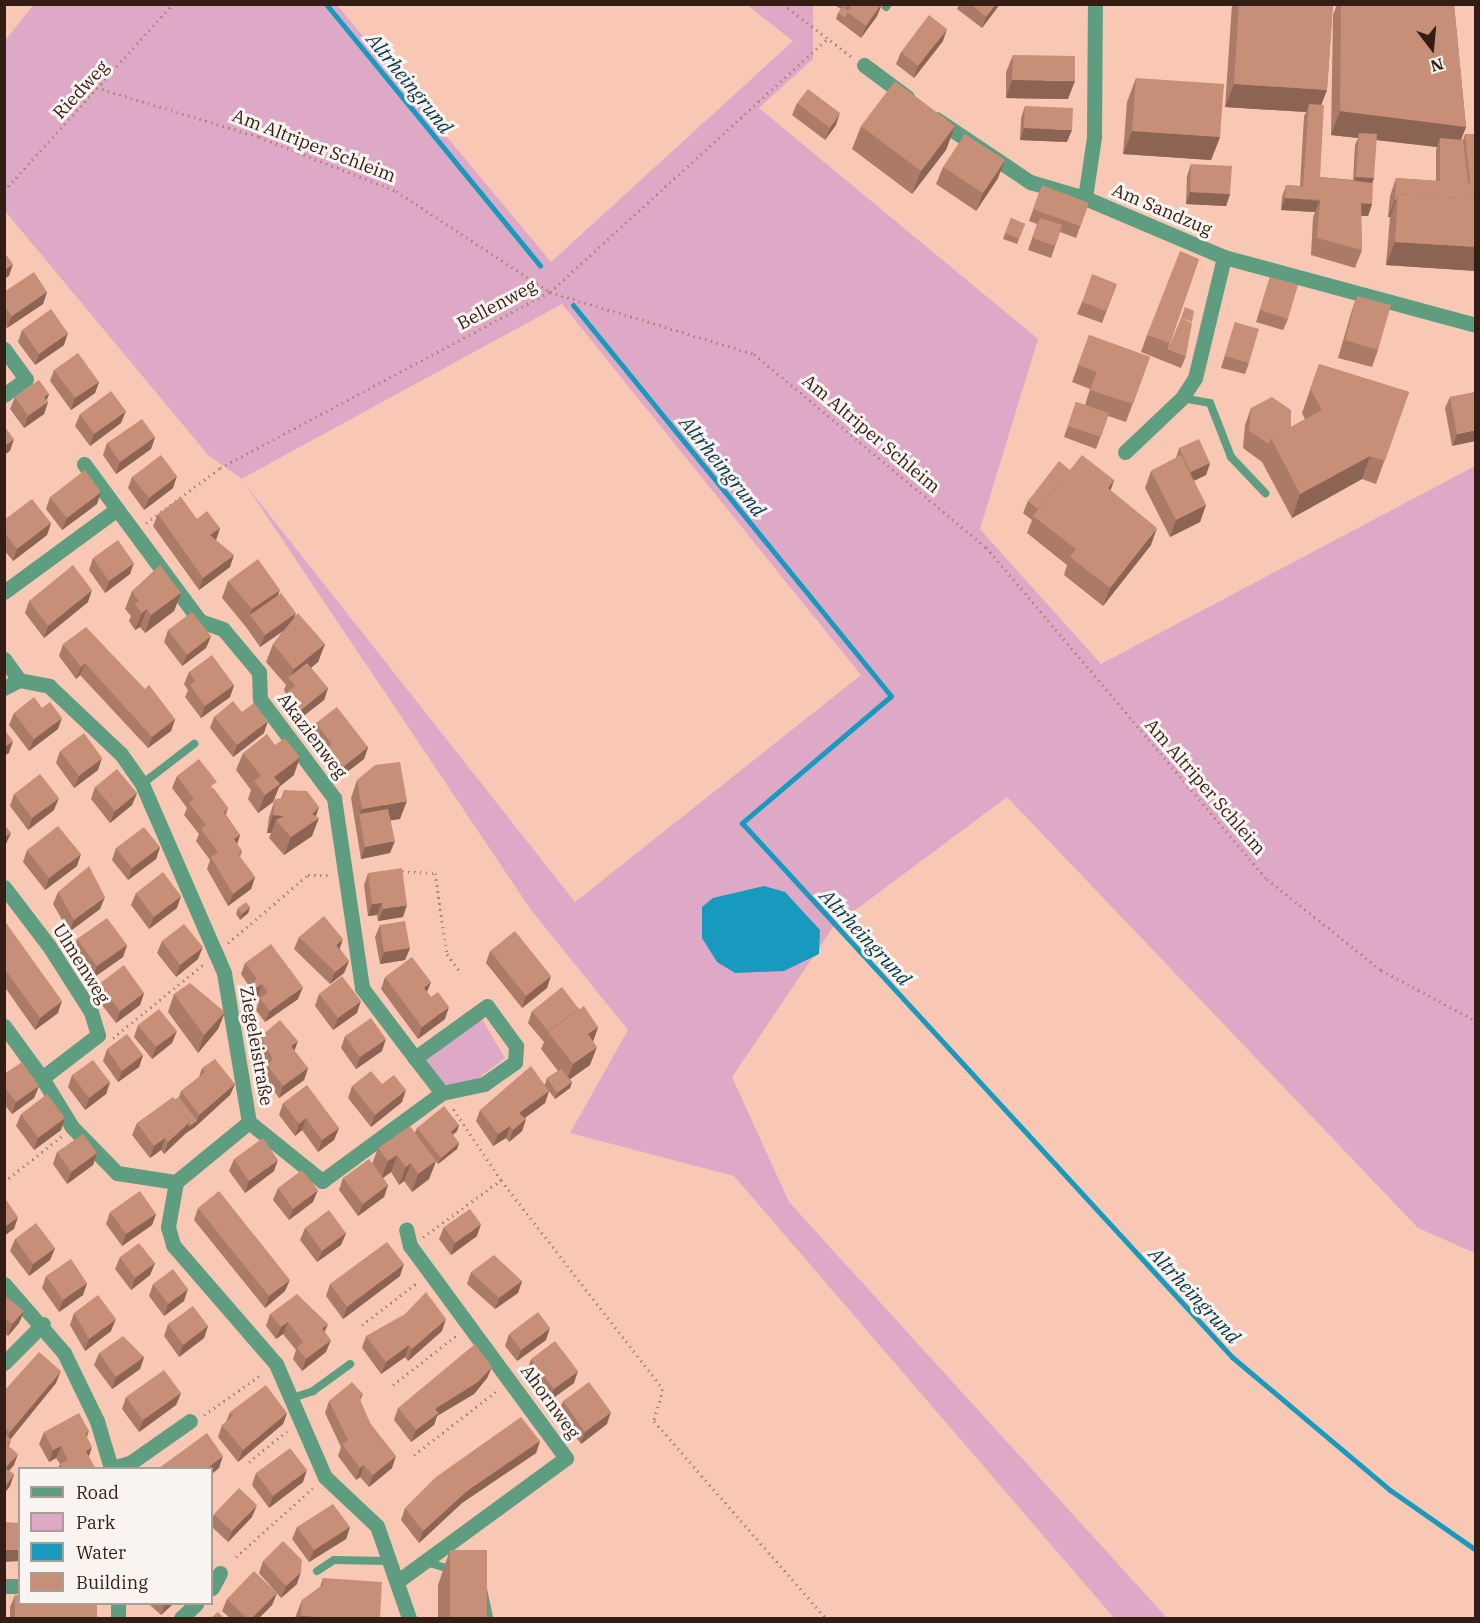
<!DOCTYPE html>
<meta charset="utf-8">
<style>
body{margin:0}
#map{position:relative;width:1480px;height:1623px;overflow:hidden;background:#f9c8b4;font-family:"IBM Plex Serif",serif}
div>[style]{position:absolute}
.green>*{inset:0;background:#dea9c7}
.water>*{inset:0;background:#189abe}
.stream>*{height:5px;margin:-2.5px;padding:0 2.5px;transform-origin:2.5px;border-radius:2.5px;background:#189abe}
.path>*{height:3px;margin-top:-1.5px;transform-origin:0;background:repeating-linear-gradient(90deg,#ac8676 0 1.5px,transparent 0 6px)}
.service>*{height:8px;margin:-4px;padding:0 4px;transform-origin:4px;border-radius:4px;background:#5e9d80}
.minor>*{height:15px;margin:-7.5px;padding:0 7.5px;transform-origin:7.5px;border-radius:7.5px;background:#5e9d80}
.wall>*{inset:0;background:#ac7b67}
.shaded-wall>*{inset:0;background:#8c6454}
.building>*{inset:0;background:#c88f78}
span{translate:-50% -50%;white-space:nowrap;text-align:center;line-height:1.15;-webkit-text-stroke:6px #faf4f1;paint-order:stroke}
.street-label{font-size:18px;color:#331d14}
.water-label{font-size:20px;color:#053a4a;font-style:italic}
.frame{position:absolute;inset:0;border:6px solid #331d14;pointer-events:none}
.legend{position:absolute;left:18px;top:1467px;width:195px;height:138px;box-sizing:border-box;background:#faf4f1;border:2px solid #aa9e99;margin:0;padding:8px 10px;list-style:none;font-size:18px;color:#331d14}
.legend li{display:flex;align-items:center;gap:12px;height:30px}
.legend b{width:30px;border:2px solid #aa9e99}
.north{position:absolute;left:1402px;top:18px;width:60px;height:60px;-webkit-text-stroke:4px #faf4f1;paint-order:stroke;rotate:164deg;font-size:16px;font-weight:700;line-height:24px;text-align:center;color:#331d14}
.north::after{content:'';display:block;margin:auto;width:21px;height:27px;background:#331d14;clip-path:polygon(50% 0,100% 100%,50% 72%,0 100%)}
</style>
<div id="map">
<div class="green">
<div style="clip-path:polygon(evenodd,33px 5px,337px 5px,551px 262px,793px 41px,747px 5px,813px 5px,813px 59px,759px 108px,1038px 339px,980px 529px,1101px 664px,1475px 466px,1475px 1253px,1418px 1228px,1007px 797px,834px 926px,732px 1077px,789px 1202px,1167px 1618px,1114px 1618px,734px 1176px,570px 1133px,628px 1030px,531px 910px,241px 478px,209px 456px,5px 211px,4px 42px,33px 5px,562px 304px,861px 675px,575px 902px,241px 479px,562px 304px)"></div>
<div style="clip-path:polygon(482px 1019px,505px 1058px,471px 1084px,441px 1090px,420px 1059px)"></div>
</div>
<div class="water">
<div style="clip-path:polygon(764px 886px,785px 892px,820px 930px,819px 954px,784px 971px,735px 973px,717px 962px,702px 938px,702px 907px,713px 898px)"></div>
</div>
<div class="stream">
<div style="left:326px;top:4px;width:338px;rotate:50.7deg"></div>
<div style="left:573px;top:305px;width:504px;rotate:50.88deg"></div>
<div style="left:891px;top:696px;width:196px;rotate:139.6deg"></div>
<div style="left:742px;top:823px;width:725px;rotate:47.46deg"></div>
<div style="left:1232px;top:1357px;width:207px;rotate:40.1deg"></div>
<div style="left:1390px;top:1490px;width:105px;rotate:34.9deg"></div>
</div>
<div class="path">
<div style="left:783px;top:4px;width:87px;rotate:37.5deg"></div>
<div style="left:102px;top:89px;width:164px;rotate:17deg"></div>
<div style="left:259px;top:137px;width:147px;rotate:21.5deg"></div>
<div style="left:396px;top:191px;width:184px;rotate:33.3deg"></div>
<div style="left:550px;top:292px;width:213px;rotate:16.9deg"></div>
<div style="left:754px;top:354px;width:302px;rotate:39.8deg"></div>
<div style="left:986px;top:547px;width:435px;rotate:49.8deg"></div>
<div style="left:1267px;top:879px;width:146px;rotate:38.6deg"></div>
<div style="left:1381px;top:970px;width:108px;rotate:28.2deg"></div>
<div style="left:4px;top:191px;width:252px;rotate:-47.9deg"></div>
<div style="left:146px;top:523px;width:92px;rotate:-36.6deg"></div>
<div style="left:220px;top:468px;width:374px;rotate:-28.1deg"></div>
<div style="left:550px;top:292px;width:374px;rotate:-42.4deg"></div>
<div style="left:390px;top:871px;width:45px;rotate:2.5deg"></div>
<div style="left:435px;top:873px;width:82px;rotate:81.6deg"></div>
<div style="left:447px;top:954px;width:24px;rotate:54deg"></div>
<div style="left:228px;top:943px;width:105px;rotate:-40.4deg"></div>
<div style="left:308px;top:875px;width:23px;rotate:2deg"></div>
<div style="left:113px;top:1038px;width:119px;rotate:-39.2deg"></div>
<div style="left:501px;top:1180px;width:264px;rotate:52.2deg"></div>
<div style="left:663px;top:1389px;width:33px;rotate:106deg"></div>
<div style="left:654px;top:1421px;width:262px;rotate:48.9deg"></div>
<div style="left:4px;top:1182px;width:74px;rotate:-38.4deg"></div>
<div style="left:423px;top:1237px;width:97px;rotate:-36.2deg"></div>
<div style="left:501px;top:1180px;width:88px;rotate:-123.9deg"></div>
<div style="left:362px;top:1325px;width:71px;rotate:-37.5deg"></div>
<div style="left:393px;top:1385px;width:81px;rotate:-38deg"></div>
<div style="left:204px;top:1415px;width:71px;rotate:-35.3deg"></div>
<div style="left:414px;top:1455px;width:106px;rotate:-37.7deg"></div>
<div style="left:249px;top:1462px;width:49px;rotate:-39.2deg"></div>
<div style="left:236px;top:1557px;width:103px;rotate:-41.9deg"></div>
</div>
<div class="service">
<div style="left:886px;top:7px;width:4px;rotate:-56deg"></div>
<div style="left:1182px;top:398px;width:28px;rotate:10deg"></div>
<div style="left:1210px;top:403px;width:58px;rotate:68.7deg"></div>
<div style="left:1231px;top:457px;width:50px;rotate:46.6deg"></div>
<div style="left:142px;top:784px;width:66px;rotate:-37.6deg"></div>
<div style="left:292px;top:1398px;width:22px;rotate:-18deg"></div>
<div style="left:313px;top:1391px;width:46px;rotate:-36.1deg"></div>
<div style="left:429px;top:1563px;width:26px;rotate:16deg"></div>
<div style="left:317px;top:1571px;width:20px;rotate:-33deg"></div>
<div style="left:334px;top:1560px;width:55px;rotate:1deg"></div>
<div style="left:483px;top:1589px;width:30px;rotate:78deg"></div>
</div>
<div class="minor">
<div style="left:864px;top:65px;width:54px;rotate:36.7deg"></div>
<div style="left:936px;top:119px;width:113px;rotate:33.8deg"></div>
<div style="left:1030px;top:182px;width:57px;rotate:16.2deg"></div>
<div style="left:1085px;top:198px;width:151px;rotate:23deg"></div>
<div style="left:1224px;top:257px;width:261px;rotate:15.1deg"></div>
<div style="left:1085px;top:198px;width:62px;rotate:-81.6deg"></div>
<div style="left:1094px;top:137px;width:133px;rotate:-89.6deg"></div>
<div style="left:4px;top:349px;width:37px;rotate:54deg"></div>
<div style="left:26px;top:379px;width:27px;rotate:144deg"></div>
<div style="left:1125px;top:452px;width:79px;rotate:-43.5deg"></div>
<div style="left:1182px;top:398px;width:24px;rotate:-57deg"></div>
<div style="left:1195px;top:378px;width:124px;rotate:-76.5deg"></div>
<div style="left:84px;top:464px;width:56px;rotate:53.7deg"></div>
<div style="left:4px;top:592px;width:140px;rotate:-36.3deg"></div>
<div style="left:117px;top:509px;width:139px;rotate:53.5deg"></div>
<div style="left:200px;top:621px;width:24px;rotate:19deg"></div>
<div style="left:223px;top:629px;width:56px;rotate:50.1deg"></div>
<div style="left:259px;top:672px;width:27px;rotate:88deg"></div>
<div style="left:260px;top:699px;width:124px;rotate:53.2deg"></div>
<div style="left:334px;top:798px;width:192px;rotate:81.6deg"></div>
<div style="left:362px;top:988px;width:88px;rotate:52.9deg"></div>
<div style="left:4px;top:659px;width:26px;rotate:54deg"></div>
<div style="left:4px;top:688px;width:17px;rotate:-28deg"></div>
<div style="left:19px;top:680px;width:31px;rotate:11deg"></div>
<div style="left:49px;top:686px;width:99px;rotate:43.4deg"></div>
<div style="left:121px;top:754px;width:37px;rotate:55deg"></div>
<div style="left:142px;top:784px;width:185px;rotate:66.5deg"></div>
<div style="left:216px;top:954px;width:21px;rotate:67deg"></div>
<div style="left:224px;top:973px;width:151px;rotate:80.5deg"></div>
<div style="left:249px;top:1122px;width:94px;rotate:140.6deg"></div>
<div style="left:176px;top:1182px;width:46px;rotate:100.1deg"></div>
<div style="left:168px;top:1227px;width:19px;rotate:74deg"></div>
<div style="left:173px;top:1245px;width:157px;rotate:49.1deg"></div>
<div style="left:276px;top:1364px;width:123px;rotate:66.6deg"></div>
<div style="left:325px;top:1477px;width:71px;rotate:43.3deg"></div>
<div style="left:377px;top:1526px;width:97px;rotate:70.8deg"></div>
<div style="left:4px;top:887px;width:74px;rotate:52.7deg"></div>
<div style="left:49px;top:946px;width:78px;rotate:57.5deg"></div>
<div style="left:91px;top:1012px;width:24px;rotate:73deg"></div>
<div style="left:98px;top:1035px;width:71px;rotate:142.5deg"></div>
<div style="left:42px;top:1078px;width:57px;rotate:58.5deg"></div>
<div style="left:72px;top:1127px;width:64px;rotate:45.6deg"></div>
<div style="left:117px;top:1173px;width:60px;rotate:8.7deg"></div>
<div style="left:4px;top:1026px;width:64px;rotate:53.8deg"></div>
<div style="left:249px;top:1122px;width:94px;rotate:38.9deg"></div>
<div style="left:322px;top:1181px;width:149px;rotate:-36.3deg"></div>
<div style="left:442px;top:1093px;width:43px;rotate:-12.1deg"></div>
<div style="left:484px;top:1084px;width:38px;rotate:-35deg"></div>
<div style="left:515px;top:1062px;width:16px;rotate:-86deg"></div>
<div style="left:516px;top:1046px;width:49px;rotate:-125.9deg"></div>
<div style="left:487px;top:1006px;width:89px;rotate:144.2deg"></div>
<div style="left:415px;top:1058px;width:44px;rotate:52.4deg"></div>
<div style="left:4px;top:1284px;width:91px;rotate:49deg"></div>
<div style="left:64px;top:1353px;width:76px;rotate:64.1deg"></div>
<div style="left:97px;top:1421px;width:49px;rotate:73.4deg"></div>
<div style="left:4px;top:1363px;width:55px;rotate:-45deg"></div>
<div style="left:112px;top:1468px;width:19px;rotate:-16deg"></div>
<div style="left:130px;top:1463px;width:73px;rotate:-35deg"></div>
<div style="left:398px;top:1581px;width:208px;rotate:-36.2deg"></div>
<div style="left:566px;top:1458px;width:263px;rotate:-126.3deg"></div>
<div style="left:410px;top:1246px;width:17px;rotate:-103deg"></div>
<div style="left:4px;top:1586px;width:16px"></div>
<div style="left:212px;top:1588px;width:17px;rotate:-62deg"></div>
<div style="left:118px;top:1604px;width:14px;rotate:90deg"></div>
<div style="left:181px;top:1618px;width:21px;rotate:-43deg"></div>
</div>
<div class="wall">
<div style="clip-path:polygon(833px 4px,882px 4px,877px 16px,861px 38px,836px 19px,838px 13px,841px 9px)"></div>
<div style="clip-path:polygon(959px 4px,1000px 4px,982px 28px,957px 9px)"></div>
<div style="clip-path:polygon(1232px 4px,1333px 4px,1327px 90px,1321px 105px,1320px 177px,1353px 180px,1355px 145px,1358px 138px,1331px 135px,1333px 15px,1337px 4px,1454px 4px,1466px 127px,1461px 139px,1463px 140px,1465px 134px,1476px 134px,1476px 271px,1386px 265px,1390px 217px,1388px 217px,1390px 196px,1396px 178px,1436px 181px,1436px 150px,1437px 147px,1376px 140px,1372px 183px,1372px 204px,1368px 216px,1361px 216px,1362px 250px,1355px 268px,1311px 255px,1313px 217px,1315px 212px,1281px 210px,1282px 197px,1286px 185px,1300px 186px,1304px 116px,1306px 112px,1225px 107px)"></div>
<div style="clip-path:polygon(943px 41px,914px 78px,896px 64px,901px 52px)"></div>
<div style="clip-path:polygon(1013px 55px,1068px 99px,1006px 98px,1006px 72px)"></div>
<div style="clip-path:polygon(1136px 78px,1220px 137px,1211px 160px,1123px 154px,1127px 102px)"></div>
<div style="clip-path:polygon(797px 103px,836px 125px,825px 140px,792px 115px)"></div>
<div style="clip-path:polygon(1025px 106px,1067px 142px,1020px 140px,1021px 118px)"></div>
<div style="clip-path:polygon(861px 126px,955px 126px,946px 150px,912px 194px,852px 149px)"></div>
<div style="clip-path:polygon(1191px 164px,1230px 194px,1226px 206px,1186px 204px,1187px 176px)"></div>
<div style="clip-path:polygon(943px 167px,998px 178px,976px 211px,936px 184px)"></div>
<div style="clip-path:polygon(1042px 185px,1089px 203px,1076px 238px,1060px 232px,1051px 258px,1028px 250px,1037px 224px,1029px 221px)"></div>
<div style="clip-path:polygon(1011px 218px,1025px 224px,1017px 244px,1003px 239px)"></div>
<div style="clip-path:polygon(1199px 259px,1168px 349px,1186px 356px,1181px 368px,1141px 352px,1147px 335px)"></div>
<div style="clip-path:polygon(1270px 277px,1288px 319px,1283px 330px,1256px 322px)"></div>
<div style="clip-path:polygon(1117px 284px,1102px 323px,1077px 314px,1082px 302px)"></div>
<div style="clip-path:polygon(4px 292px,47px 292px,43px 304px,7px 328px,4px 324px)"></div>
<div style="clip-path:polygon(1357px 296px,1378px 350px,1372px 367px,1338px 358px,1351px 313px)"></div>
<div style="clip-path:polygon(1235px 322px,1249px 363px,1245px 374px,1221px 368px)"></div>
<div style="clip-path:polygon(22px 330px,64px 345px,35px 365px,18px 342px)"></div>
<div style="clip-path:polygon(1089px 335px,1150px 357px,1126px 422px,1108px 416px,1096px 449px,1064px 437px,1076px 402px,1085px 405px,1090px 389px,1072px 382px)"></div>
<div style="clip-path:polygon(1319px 364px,1409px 392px,1376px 484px,1362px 479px,1292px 518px,1262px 462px,1243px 448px,1245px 425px,1251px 408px,1291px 427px,1305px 419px,1302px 413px)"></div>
<div style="clip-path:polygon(54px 370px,99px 382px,95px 393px,71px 410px,50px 381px)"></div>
<div style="clip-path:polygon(1476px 392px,1452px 446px,1445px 408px,1450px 397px)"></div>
<div style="clip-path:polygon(49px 394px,46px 400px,48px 402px,44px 414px,24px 428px,10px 409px,15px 397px)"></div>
<div style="clip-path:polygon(80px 414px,121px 423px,90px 446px,75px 426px)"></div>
<div style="clip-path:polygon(155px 437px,151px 449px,116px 474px,103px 455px,107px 443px)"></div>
<div style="clip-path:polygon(1179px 448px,1210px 463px,1206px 475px,1194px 481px,1206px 505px,1200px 522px,1170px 537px,1145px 488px,1151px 471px,1176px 458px)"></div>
<div style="clip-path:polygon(1070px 470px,1114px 480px,1110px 491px,1151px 545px,1103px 606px,1064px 575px,1067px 565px,1027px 533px,1032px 520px,1023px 513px,1028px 501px)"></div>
<div style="clip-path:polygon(132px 477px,173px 488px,144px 510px,128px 488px)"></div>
<div style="clip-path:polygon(50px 497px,97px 504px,62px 530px,46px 509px)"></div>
<div style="clip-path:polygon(158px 514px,197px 519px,220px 528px,216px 540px,230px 567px,199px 590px,153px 526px)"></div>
<div style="clip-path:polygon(4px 520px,51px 523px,47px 535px,13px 561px,4px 550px)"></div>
<div style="clip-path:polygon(93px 558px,130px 574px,105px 593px,89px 570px)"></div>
<div style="clip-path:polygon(228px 581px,278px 595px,294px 619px,325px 644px,318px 662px,311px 668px,328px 688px,324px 700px,297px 721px,283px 704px,286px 694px,284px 690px,286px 685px,266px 662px,273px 644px,284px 630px,260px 647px,246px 627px,222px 598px)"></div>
<div style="clip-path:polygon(132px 591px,181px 593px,174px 611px,145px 633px,140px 627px,135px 630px,129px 621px,131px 616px,125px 609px)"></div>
<div style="clip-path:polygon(29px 601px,88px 602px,44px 638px,25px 613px)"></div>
<div style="clip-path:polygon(168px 630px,211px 636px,206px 648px,182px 666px,164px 642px)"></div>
<div style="clip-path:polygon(63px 644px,175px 719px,171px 731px,148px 748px,80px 675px,76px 679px,59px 656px)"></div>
<div style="clip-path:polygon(189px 672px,234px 685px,230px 697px,201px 718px,185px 697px,188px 690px,184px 684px)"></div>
<div style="clip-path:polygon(42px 708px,58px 729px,29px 751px,9px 725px,14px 713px)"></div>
<div style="clip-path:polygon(242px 712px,264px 733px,233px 757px,210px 728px,214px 717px)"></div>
<div style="clip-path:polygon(316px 723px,368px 747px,364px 759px,339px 778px,324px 759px,326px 754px,312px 735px)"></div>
<div style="clip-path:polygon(60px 751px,98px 770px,74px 788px,56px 763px)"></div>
<div style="clip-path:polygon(243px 753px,294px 775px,279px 787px,273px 802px,258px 813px,248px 799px,251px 790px,236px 770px)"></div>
<div style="clip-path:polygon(177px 776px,214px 789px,228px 808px,226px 815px,240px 835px,237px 844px,242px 851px,240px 857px,255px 877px,251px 889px,228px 906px,207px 869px,210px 860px,196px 841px,199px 834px,184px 815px,187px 808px,172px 788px)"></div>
<div style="clip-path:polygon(357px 780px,400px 819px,391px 820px,390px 853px,361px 859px,351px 798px)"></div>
<div style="clip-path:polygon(95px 787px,137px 793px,132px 805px,110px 823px,91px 799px)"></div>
<div style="clip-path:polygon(284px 790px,319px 807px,316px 816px,312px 836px,284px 855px,269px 838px,271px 833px,267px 833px,269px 817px,275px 799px,281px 799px)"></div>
<div style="clip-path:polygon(14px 794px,54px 810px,28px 830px,10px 806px)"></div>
<div style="clip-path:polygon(160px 847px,156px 859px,128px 880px,112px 860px,116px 848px)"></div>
<div style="clip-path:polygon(27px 850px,77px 866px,45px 890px,23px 862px)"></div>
<div style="clip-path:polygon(368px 873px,403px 917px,378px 921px,377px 915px,368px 916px,364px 885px)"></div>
<div style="clip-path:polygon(58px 892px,100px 909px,69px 932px,53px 904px)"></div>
<div style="clip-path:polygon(136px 893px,177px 908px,149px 929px,131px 905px)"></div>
<div style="clip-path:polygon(250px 907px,248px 913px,240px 920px,236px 914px,238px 908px)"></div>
<div style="clip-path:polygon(4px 920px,58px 1013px,35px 1030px,4px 986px)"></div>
<div style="clip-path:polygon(380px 925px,410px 948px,405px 960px,380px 964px,375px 937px)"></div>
<div style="clip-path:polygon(299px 937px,340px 949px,349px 961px,344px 973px,330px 984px,294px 949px)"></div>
<div style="clip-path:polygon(77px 939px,127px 945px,123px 957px,93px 978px,73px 951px)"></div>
<div style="clip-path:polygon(162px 941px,198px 959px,176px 977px,157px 953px)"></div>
<div style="clip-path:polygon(490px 951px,547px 988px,522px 1008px,486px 963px)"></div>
<div style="clip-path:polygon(245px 963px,298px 999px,265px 1022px,256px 1010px,260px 998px,258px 996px,249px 1002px,245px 997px,249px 986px,241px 974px)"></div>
<div style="clip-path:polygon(385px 977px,431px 982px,427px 992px,445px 1019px,418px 1039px,381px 989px)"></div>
<div style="clip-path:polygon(99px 984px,144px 993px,140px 1005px,116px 1023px,95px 996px)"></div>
<div style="clip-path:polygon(174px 994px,225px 1012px,218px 1029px,198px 1053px,168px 1012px)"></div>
<div style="clip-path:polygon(319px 994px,357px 1013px,333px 1030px,315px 1006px)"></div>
<div style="clip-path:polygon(579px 1009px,598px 1027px,593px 1041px,590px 1065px,570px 1079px,572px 1082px,570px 1088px,555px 1099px,549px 1091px,545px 1103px,525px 1118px,526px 1119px,522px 1131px,509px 1142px,506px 1138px,493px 1146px,476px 1121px,480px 1110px,545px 1084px,547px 1078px,558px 1071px,541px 1049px,544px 1042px,528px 1023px,532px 1011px)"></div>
<div style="clip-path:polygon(138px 1025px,172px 1043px,152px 1059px,134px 1037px)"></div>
<div style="clip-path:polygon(261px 1036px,294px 1051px,308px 1068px,304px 1080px,279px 1098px,263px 1076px,266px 1067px,257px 1048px)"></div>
<div style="clip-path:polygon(345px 1036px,382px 1051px,356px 1069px,341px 1048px)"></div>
<div style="clip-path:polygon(107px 1049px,143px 1055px,139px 1067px,118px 1082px,103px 1061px)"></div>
<div style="clip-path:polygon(202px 1068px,235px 1084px,230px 1095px,195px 1127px,186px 1133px,164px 1154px,161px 1150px,150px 1158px,132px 1135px,137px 1123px,179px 1097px,181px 1091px,199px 1077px)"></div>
<div style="clip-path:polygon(4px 1074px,39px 1086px,34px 1098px,12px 1114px,4px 1104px)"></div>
<div style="clip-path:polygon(72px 1075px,110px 1082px,106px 1094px,85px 1110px,68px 1087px)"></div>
<div style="clip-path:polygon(382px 1084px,402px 1102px,371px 1127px,348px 1098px,352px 1086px)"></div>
<div style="clip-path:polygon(283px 1103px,339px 1128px,334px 1140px,318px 1152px,302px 1130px,295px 1136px,279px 1115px)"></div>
<div style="clip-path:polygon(21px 1114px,65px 1118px,61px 1130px,34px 1150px,16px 1126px)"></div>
<div style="clip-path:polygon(459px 1125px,457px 1131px,453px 1135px,459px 1143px,457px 1149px,438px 1164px,428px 1151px,436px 1161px,429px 1179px,412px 1192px,404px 1181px,399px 1185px,391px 1172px,383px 1178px,388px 1185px,384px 1197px,358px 1216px,339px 1190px,343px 1178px,372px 1164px,378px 1148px,415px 1132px,417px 1128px)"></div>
<div style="clip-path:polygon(57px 1152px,97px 1153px,93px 1165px,67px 1184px,53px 1164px)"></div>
<div style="clip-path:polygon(234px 1159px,274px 1171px,245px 1193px,229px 1171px)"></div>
<div style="clip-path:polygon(278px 1188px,313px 1202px,289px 1220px,273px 1200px)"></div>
<div style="clip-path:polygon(198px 1208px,285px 1291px,265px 1308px,194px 1220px)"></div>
<div style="clip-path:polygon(110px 1212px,156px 1214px,152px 1225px,122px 1246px,106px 1224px)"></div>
<div style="clip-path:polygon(444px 1227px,477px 1236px,451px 1255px,439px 1239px)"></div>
<div style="clip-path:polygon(305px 1228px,346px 1233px,341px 1245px,317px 1262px,300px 1240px)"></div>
<div style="clip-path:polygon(15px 1239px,55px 1248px,50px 1260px,29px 1276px,10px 1251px)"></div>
<div style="clip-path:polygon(120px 1257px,155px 1263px,150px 1275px,131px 1290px,115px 1269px)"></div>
<div style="clip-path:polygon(471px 1272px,522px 1281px,518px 1293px,495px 1309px,467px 1284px)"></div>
<div style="clip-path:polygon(46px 1276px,87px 1283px,83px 1295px,59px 1312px,42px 1288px)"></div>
<div style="clip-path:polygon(400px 1276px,343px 1319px,326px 1296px,330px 1284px)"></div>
<div style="clip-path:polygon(153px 1284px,184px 1301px,164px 1316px,149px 1296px)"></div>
<div style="clip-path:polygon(4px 1295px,24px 1311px,19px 1323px,8px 1336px,4px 1333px)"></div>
<div style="clip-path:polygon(74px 1313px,111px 1331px,85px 1351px,70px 1325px)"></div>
<div style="clip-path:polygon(270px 1314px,325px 1332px,326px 1352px,302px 1371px,293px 1359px,296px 1350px,283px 1334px,276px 1339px,266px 1326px)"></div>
<div style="clip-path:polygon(168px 1324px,208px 1326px,204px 1338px,179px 1357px,164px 1336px)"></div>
<div style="clip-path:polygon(442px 1331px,408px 1361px,405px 1357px,381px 1374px,362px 1348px,366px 1336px)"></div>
<div style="clip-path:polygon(509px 1334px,546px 1340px,517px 1361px,505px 1346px)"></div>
<div style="clip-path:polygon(99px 1353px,144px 1357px,140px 1369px,112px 1389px,94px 1365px)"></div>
<div style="clip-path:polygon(531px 1359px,574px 1383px,549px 1401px,527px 1371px)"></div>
<div style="clip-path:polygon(492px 1367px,487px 1378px,474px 1394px,437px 1416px,434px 1425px,411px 1442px,394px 1420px,398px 1408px)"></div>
<div style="clip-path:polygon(56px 1383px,11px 1439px,9px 1446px,14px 1465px,9px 1471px,14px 1474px,10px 1486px,4px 1494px,4px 1391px)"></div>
<div style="clip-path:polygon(181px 1393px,176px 1405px,139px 1432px,122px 1409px,126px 1397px)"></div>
<div style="clip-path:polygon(363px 1394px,360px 1401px,370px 1423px,392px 1468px,369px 1487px,360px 1477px,356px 1480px,338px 1456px,341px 1447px,325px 1413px,329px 1401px)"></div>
<div style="clip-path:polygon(563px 1401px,607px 1424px,581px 1444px,558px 1413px)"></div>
<div style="clip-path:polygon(230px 1412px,287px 1413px,283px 1424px,238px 1462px,218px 1437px,222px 1425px,226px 1422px)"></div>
<div style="clip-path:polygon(89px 1431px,87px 1437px,89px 1457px,95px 1468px,58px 1468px,60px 1464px,56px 1458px,49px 1462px,39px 1444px,44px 1432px)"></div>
<div style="clip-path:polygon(540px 1441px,536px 1453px,462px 1503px,419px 1543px,401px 1520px,405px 1508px)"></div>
<div style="clip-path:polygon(256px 1473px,303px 1482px,269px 1508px,252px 1485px)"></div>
<div style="clip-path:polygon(214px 1514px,252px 1517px,228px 1542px,212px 1527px,212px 1521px)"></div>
<div style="clip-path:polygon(297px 1527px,350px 1527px,346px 1539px,309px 1562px,292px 1539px)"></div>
<div style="clip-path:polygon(450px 1550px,487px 1618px,438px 1618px,438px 1585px)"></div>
<div style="clip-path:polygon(263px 1561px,297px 1584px,281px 1598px,259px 1573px)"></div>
<div style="clip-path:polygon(323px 1578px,380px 1618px,295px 1618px,302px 1600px,320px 1587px)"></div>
<div style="clip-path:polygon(277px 1593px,272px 1605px,259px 1618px,230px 1618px,222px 1611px,227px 1599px)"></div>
<div style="clip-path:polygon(15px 1595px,97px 1618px,10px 1618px,10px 1607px)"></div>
<div style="clip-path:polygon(149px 1604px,173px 1604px,161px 1615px)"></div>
</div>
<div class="shaded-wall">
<div style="clip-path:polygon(882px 4px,877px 16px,861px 38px,866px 26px)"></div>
<div style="clip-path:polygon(996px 4px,1000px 4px,982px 28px,986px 17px)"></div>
<div style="clip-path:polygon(947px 29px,943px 41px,914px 78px,918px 66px)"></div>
<div style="clip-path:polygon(1012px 80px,1075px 81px,1068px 99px,1006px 98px)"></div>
<div style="clip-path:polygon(1234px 84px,1327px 90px,1318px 113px,1309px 104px,1306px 112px,1225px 107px)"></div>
<div style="clip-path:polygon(1340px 111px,1466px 127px,1457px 150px,1440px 138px,1437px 147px,1359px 138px,1359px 133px,1358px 138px,1331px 135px)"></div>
<div style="clip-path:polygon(840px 113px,836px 125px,825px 140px,830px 128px)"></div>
<div style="clip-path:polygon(955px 126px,946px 150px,912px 194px,921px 171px)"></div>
<div style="clip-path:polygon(1024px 128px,1072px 130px,1067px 142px,1020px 140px)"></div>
<div style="clip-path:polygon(1132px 131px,1220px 137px,1211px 160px,1123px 154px)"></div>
<div style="clip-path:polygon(1005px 160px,998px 178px,976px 211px,983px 193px)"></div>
<div style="clip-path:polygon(1356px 177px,1374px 178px,1370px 189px,1354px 183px)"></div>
<div style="clip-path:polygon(1190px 192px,1230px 194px,1226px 206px,1186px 204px)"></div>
<div style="clip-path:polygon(1285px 198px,1319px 201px,1315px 212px,1281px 210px)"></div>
<div style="clip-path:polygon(1395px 200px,1396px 200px,1390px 217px,1388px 217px)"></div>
<div style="clip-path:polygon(1319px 201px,1372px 204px,1368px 216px,1319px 213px)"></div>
<div style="clip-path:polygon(1395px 242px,1476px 247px,1476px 271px,1386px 265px)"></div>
<div style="clip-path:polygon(13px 264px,9px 276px,4px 279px,4px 270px)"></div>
<div style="clip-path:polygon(47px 292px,43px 304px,7px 328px,12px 316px)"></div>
<div style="clip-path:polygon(68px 333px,64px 345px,35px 365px,39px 354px)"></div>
<div style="clip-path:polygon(99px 382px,95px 393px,71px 410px,75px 398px)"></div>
<div style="clip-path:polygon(49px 394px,45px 405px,48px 402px,44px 414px,24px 428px,28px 416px,44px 397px)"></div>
<div style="clip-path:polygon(126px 411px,121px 423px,90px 446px,94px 434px)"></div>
<div style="clip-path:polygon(1476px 430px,1476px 441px,1452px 446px,1457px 434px)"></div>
<div style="clip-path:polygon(155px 437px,151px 449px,116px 474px,120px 462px)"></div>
<div style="clip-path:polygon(14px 439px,10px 451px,4px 455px,4px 446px)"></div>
<div style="clip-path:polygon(1370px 456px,1362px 479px,1292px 518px,1300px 494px)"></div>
<div style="clip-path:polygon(1210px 463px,1206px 475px,1186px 484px,1191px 472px)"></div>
<div style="clip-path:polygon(177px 476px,173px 488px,144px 510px,149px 498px)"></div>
<div style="clip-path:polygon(1114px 480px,1108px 498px,1108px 488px)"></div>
<div style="clip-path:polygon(101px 492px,97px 504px,62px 530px,67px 518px)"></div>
<div style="clip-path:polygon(1206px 505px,1200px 522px,1170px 537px,1176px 520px)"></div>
<div style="clip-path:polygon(51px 523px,47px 535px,13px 561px,17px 549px)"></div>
<div style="clip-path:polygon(220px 528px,216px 540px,210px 535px)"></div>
<div style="clip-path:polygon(1157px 528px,1151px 545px,1103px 606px,1110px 588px)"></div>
<div style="clip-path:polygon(234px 555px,230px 567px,199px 590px,203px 578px)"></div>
<div style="clip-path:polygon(134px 563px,130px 574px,105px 593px,109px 581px)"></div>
<div style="clip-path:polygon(92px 590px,88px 602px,44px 638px,48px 626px)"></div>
<div style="clip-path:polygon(280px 590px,273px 607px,250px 615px,252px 609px)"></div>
<div style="clip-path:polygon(181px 593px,174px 611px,145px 633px,151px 615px)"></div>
<div style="clip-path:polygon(147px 609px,140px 627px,135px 630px,142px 613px)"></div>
<div style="clip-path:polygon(296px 613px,292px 625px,260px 647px,265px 635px)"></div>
<div style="clip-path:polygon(211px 636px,206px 648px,182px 666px,187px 655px)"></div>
<div style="clip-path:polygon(325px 644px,318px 662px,292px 683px,290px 681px,294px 669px)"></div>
<div style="clip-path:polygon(85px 663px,80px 675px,76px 679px,81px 667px)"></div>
<div style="clip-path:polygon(234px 685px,230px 697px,201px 718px,205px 706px)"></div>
<div style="clip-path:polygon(328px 688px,324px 700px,297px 721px,301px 710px)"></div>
<div style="clip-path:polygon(62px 718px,58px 729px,29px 751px,34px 739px)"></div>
<div style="clip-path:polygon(175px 719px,171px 731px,148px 748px,152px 737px)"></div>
<div style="clip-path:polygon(268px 721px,264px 733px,233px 757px,237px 745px)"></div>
<div style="clip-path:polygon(13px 741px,9px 753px,4px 756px,4px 747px)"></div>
<div style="clip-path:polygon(368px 747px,364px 759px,339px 778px,343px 767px)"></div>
<div style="clip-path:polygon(300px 757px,294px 775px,279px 787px,273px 802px,258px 813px,265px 795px,274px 777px)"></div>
<div style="clip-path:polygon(102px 758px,98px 770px,74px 788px,79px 776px)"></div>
<div style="clip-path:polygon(137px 793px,132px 805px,110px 823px,115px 811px)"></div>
<div style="clip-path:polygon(59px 798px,54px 810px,28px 830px,32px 818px)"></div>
<div style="clip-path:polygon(407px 801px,400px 819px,361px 825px,359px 815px,362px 809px)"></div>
<div style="clip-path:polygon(319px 807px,314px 821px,319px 818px,312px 836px,284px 855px,291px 837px,312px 814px)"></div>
<div style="clip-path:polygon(273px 815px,284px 816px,276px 820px,271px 833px,267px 833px)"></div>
<div style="clip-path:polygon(11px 833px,6px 844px,4px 846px,4px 837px)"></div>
<div style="clip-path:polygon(240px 835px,236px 847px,234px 839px)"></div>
<div style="clip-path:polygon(395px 841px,390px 853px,361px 859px,365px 847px)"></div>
<div style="clip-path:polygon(160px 847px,156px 859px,128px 880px,132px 868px)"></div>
<div style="clip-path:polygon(81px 854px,77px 866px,45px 890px,49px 878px)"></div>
<div style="clip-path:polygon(255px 877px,251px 889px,228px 906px,233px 894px)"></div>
<div style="clip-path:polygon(181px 896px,177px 908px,149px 929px,154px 917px)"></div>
<div style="clip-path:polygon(105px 897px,100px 909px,69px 932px,74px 920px)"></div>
<div style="clip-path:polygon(382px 903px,377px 915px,368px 916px,372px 904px)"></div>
<div style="clip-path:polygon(407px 905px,403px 917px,378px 921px,383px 909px)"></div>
<div style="clip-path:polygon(250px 907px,248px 913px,240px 920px,242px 914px)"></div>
<div style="clip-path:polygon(343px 939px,339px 951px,336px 945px)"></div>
<div style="clip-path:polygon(127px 945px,123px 957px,93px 978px,97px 966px)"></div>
<div style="clip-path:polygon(203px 947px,198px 959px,176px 977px,180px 965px)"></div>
<div style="clip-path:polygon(410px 948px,405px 960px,380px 964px,384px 952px)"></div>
<div style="clip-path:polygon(349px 961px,344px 973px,330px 984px,335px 972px)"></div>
<div style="clip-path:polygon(551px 976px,547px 988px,522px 1008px,526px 996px)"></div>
<div style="clip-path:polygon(431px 982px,426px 994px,424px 988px)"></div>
<div style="clip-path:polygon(262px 984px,258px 996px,249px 1002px,253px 990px)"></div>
<div style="clip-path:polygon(303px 987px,298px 999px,265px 1022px,270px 1011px)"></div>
<div style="clip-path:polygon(144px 993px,140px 1005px,116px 1023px,120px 1011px)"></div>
<div style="clip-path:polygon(62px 1001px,58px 1013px,35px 1030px,40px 1018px)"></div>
<div style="clip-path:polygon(361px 1001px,357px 1013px,333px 1030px,338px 1018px)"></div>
<div style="clip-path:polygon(449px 1007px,445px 1019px,418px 1039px,422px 1027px)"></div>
<div style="clip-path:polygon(225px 1012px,218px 1029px,198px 1053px,204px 1035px)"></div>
<div style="clip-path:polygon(598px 1027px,592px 1045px,588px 1034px)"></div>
<div style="clip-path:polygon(177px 1031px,172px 1043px,152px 1059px,156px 1047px)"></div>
<div style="clip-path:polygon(386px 1039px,382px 1051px,356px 1069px,360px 1057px)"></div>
<div style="clip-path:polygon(298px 1041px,294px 1052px,291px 1046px)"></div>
<div style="clip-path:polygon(597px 1047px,590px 1065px,566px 1082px,573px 1064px)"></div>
<div style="clip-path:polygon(143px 1055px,139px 1067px,118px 1082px,122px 1071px)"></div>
<div style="clip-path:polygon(308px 1068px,304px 1080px,279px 1098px,283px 1086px)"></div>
<div style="clip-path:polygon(110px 1082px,106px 1094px,85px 1110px,89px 1098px)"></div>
<div style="clip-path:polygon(572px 1082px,570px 1088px,555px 1099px,557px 1093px)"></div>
<div style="clip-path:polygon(235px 1084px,230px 1095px,195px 1127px,186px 1133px,164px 1154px,168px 1142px,190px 1122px,197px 1121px,199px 1115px)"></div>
<div style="clip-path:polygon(39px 1086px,34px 1098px,12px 1114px,16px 1102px)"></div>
<div style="clip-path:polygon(406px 1090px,402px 1102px,371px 1127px,375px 1115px)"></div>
<div style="clip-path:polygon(549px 1091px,545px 1103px,515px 1125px,519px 1113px)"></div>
<div style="clip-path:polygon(65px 1118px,61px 1130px,34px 1150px,38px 1138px)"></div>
<div style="clip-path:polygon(306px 1118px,302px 1130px,295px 1136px,299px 1124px)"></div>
<div style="clip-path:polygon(526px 1119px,522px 1131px,509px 1142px,513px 1130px)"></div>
<div style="clip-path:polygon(459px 1125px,457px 1131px,448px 1138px,451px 1132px)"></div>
<div style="clip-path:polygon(510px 1126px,506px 1138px,493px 1146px,498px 1134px)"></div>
<div style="clip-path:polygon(339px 1128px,334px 1140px,318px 1152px,322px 1140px)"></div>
<div style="clip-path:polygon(165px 1138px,161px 1150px,150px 1158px,154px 1146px)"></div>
<div style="clip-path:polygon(459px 1143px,457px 1149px,438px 1164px,441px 1158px)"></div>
<div style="clip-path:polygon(97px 1153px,93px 1165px,67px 1184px,71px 1172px)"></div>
<div style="clip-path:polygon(397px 1155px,391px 1172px,381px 1179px,388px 1161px)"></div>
<div style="clip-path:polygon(278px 1160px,274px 1171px,245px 1193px,249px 1181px)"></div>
<div style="clip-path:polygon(436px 1161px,429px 1179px,412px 1192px,418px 1174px)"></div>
<div style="clip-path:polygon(411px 1163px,404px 1181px,399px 1185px,406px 1167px)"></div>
<div style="clip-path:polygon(388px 1185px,384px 1197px,358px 1216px,363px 1204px)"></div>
<div style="clip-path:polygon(318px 1190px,313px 1202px,289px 1220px,293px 1209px)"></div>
<div style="clip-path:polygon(156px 1214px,152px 1225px,122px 1246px,126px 1234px)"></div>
<div style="clip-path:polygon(18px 1217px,14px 1229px,4px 1236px,4px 1227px)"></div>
<div style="clip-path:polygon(481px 1224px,477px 1236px,451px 1255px,455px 1243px)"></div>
<div style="clip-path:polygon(346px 1233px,341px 1245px,317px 1262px,322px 1251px)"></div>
<div style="clip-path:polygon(55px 1248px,50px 1260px,29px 1276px,33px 1264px)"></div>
<div style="clip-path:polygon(155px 1263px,150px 1275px,131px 1290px,135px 1278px)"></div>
<div style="clip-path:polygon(404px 1264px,400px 1276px,343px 1319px,347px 1307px)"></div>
<div style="clip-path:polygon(290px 1280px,285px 1291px,265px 1308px,269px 1296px)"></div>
<div style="clip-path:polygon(522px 1281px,518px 1293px,495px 1309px,499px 1298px)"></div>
<div style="clip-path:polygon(87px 1283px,83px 1295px,59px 1312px,63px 1300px)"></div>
<div style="clip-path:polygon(188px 1289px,184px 1301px,164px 1316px,168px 1304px)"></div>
<div style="clip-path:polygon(24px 1311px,19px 1323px,8px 1336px,12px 1324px)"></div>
<div style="clip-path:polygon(116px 1319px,111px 1331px,85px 1351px,89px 1339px)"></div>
<div style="clip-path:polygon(446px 1319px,442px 1331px,408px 1361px,412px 1349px)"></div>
<div style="clip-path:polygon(288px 1322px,283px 1334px,276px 1339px,281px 1327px)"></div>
<div style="clip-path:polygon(328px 1324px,323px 1336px,322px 1328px)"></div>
<div style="clip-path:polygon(208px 1326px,204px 1338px,179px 1357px,183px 1345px)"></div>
<div style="clip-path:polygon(550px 1328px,546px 1340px,517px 1361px,521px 1350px)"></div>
<div style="clip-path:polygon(331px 1340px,326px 1352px,302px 1371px,306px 1359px)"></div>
<div style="clip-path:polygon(409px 1345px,405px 1357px,381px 1374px,386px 1362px)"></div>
<div style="clip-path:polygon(144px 1357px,140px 1369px,112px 1389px,116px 1377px)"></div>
<div style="clip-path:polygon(492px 1367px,487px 1378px,474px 1394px,437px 1416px,434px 1425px,411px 1442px,416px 1430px,435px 1409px)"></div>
<div style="clip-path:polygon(61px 1371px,56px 1383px,6px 1444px,10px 1432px)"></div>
<div style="clip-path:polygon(578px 1371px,574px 1383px,549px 1401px,554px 1389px)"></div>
<div style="clip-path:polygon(181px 1393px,176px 1405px,139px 1432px,143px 1420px)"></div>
<div style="clip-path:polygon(611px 1412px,607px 1424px,581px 1444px,585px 1432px)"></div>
<div style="clip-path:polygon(287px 1413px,283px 1424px,238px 1462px,243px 1450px)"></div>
<div style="clip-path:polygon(540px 1441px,536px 1453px,462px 1503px,419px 1543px,423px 1531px,467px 1491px)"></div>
<div style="clip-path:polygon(61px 1446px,56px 1458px,49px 1462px,53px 1450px)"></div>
<div style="clip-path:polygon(92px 1447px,88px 1459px,86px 1451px)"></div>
<div style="clip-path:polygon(18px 1454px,14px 1465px,4px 1476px,5px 1468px)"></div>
<div style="clip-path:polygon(223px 1456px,219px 1468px,212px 1474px,212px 1468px,207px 1468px)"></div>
<div style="clip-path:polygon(396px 1456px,392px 1468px,369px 1487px,373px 1475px)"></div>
<div style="clip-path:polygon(364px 1465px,360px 1477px,356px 1480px,360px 1468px)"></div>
<div style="clip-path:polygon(307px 1470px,303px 1482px,269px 1508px,273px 1496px)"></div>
<div style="clip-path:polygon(14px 1474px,10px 1486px,4px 1494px,5px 1487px)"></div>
<div style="clip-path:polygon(257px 1505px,252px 1517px,228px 1542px,232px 1531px)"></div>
<div style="clip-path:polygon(350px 1527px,346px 1539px,309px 1562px,314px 1550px)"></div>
<div style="clip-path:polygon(4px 1550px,20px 1550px,20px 1561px,4px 1562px)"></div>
<div style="clip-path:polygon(301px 1572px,297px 1584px,281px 1598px,286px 1586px)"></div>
<div style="clip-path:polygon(277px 1593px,272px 1605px,259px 1618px,252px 1618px)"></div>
<div style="clip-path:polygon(165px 1604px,173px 1604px,161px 1615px)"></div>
<div style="clip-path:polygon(301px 1616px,336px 1618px,300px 1618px)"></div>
</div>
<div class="building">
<div style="clip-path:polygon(853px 4px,881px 4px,866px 26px,847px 12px)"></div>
<div style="clip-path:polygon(971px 4px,996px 4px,986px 17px)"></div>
<div style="clip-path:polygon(1239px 4px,1333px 4px,1327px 90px,1234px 84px)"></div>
<div style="clip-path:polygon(1341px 4px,1454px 4px,1466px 127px,1340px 111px)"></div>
<div style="clip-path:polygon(843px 6px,848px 11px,845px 18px,838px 13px)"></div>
<div style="clip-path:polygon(929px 15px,947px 29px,918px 66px,901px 52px)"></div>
<div style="clip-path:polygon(1013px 55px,1075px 56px,1075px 81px,1012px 80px)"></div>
<div style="clip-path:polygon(1136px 78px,1224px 84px,1220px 137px,1132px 131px)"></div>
<div style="clip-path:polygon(895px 81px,955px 126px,921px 171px,861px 126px)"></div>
<div style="clip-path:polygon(808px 89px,840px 113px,830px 128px,797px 103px)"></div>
<div style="clip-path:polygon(1309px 104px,1324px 105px,1320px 177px,1373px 183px,1372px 204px,1361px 203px,1361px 202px,1285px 198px,1286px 185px,1303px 187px)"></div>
<div style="clip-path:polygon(1025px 106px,1073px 108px,1072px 130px,1024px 128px)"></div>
<div style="clip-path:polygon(1359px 133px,1377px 134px,1374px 178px,1356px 177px)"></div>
<div style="clip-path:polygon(965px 134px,1005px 160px,983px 193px,943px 167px)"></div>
<div style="clip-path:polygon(1465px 134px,1476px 134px,1476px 199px,1398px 194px,1396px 200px,1395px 200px,1396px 178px,1470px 183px)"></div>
<div style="clip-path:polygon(1440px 138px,1463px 140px,1468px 183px,1440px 181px)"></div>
<div style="clip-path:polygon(1191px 164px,1232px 166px,1230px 194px,1190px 192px)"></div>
<div style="clip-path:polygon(1042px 185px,1089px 203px,1080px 226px,1033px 209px)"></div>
<div style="clip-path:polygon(1398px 194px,1476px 199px,1476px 247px,1395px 242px)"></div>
<div style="clip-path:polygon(1320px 199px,1361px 202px,1362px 250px,1317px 238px)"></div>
<div style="clip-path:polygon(1011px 218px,1025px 224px,1019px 239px,1005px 233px)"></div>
<div style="clip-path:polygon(1040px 218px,1062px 225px,1055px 246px,1032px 238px)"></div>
<div style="clip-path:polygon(1180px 251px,1199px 259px,1170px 343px,1147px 335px)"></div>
<div style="clip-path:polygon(4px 252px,13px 264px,4px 270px)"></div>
<div style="clip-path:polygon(34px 272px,47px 292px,12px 316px,4px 306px,4px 292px)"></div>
<div style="clip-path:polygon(1092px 274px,1117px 284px,1106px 311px,1082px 302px)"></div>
<div style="clip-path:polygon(1270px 277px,1298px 285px,1288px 319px,1260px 310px)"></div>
<div style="clip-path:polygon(1357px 296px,1391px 305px,1378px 350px,1345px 340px)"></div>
<div style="clip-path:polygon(1185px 307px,1194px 311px,1192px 322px,1181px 318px)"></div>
<div style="clip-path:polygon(51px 309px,68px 333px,39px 354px,22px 330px)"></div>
<div style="clip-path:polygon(1181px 318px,1192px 323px,1186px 356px,1168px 349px)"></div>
<div style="clip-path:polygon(1235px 322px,1259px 329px,1249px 363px,1225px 356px)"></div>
<div style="clip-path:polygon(1089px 335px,1150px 357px,1133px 404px,1090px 390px,1097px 372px,1078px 365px)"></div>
<div style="clip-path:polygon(78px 353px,99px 382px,75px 398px,54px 370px)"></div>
<div style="clip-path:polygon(1319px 364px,1409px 392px,1385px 461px,1370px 456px,1300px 494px,1271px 438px,1322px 410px,1311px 390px)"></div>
<div style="clip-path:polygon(39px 380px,49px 394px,44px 397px,48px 402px,28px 416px,15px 397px)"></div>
<div style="clip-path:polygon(111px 391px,126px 411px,94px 434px,80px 414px)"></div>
<div style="clip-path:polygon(1476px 392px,1476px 430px,1457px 434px,1450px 397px)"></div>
<div style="clip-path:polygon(1272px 397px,1291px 410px,1291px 427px,1271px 438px,1269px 444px,1249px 431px,1251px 408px)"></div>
<div style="clip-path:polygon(1076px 402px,1109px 413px,1101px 437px,1068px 426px)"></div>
<div style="clip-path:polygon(142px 419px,155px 437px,120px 462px,107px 443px)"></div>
<div style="clip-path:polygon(4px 426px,14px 439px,4px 446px)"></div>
<div style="clip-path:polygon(1199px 439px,1210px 463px,1191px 472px,1179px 448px)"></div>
<div style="clip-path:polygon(161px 455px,177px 476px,149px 498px,132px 477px)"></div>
<div style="clip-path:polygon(1082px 455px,1114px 480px,1108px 488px,1157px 528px,1110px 588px,1070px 557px,1076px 549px,1033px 516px)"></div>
<div style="clip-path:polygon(1181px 455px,1206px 505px,1176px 520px,1151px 471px)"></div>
<div style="clip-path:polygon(1059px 461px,1070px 470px,1038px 509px,1028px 501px)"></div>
<div style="clip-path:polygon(85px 470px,101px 492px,67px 518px,50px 497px)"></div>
<div style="clip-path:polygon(181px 497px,197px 519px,207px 511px,220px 528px,210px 535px,234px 555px,203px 578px,158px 514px)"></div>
<div style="clip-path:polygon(32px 499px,51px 523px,17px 549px,4px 532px,4px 520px)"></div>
<div style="clip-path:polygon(118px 540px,134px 563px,109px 581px,93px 558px)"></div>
<div style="clip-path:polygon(258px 559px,280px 590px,252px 609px,228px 581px)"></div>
<div style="clip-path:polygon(73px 565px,92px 590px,48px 626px,29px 601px)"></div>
<div style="clip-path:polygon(160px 565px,181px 593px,151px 615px,147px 609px,142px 613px,135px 604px,139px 601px,132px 591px)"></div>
<div style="clip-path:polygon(281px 593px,296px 613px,265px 635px,250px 615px)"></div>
<div style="clip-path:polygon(192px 612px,211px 636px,187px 655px,168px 630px)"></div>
<div style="clip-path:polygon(298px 613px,325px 644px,294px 669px,273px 644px)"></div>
<div style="clip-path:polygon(86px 627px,145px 689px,149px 685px,175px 719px,152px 737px,85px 663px,81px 667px,63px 644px)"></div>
<div style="clip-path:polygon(212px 655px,234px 685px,205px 706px,190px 685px,195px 681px,189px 672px)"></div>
<div style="clip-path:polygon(307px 663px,328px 688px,301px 710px,287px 692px,295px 686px,288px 678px)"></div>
<div style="clip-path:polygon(34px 697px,42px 708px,50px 702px,62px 718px,34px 739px,14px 713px)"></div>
<div style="clip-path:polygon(233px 701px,242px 712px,254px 703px,268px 721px,237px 745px,214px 717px)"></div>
<div style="clip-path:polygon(337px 707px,368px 747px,343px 767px,328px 747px,332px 744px,316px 723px)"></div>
<div style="clip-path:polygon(4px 729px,13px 741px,4px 747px)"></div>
<div style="clip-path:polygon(84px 733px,102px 758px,79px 776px,60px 751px)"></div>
<div style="clip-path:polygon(267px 734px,275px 745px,285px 738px,300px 757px,274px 777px,280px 784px,265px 795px,254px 781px,261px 776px,243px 753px)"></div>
<div style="clip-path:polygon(199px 759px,217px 782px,211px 786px,228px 808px,223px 812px,240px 835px,234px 839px,242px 851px,238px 854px,255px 877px,233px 894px,211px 857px,218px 852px,201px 829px,206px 825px,189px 803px,194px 799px,177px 776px)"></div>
<div style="clip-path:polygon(400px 762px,407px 801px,362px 809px,357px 780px,375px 765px)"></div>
<div style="clip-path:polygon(117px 769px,137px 793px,115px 811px,95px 787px)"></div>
<div style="clip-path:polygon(40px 774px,59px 798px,32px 818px,14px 794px)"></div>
<div style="clip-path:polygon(284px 790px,307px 791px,319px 807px,312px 814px,319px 818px,291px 837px,276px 820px,284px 816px,273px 815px,275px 799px,283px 798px)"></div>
<div style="clip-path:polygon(388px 809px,395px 841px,365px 847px,359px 814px)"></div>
<div style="clip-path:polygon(4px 824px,11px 833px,4px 837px)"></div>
<div style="clip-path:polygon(58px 826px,81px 854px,49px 878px,27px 850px)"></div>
<div style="clip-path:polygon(144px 827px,160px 847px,132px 868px,116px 848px)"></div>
<div style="clip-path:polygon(89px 866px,105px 897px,74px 920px,58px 892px)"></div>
<div style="clip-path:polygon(402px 868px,407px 905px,383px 909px,382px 903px,372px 904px,368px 873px)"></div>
<div style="clip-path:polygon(163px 872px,181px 896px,154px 917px,136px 893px)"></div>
<div style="clip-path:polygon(246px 902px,250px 907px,242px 914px,238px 908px)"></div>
<div style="clip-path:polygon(324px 916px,343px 939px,336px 945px,349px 961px,335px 972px,299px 937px)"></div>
<div style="clip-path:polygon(107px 918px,127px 945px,97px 966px,77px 939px)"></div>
<div style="clip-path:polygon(4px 920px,62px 1001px,40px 1018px,4px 968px)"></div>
<div style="clip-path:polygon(405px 921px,410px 948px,384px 952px,380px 925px)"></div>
<div style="clip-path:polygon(184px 924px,203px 947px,180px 965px,162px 941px)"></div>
<div style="clip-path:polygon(515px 931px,551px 976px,526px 996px,490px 951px)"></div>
<div style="clip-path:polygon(271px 944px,303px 987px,270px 1011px,260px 998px,268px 992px,262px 984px,253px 990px,250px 985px,257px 979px,245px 963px)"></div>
<div style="clip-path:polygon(412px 957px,431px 982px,424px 988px,431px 997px,438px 992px,449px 1007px,422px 1027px,385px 977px)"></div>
<div style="clip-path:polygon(124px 965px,144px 993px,120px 1011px,99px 984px)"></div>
<div style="clip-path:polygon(342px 976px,361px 1001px,338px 1018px,319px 994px)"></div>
<div style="clip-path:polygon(190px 983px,225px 1012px,204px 1035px,174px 994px)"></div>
<div style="clip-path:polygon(562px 987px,579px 1009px,548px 1031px,532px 1011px)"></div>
<div style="clip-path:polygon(584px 1006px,598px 1027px,588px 1034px,597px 1047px,573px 1064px,548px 1032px)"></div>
<div style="clip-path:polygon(159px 1009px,177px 1031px,156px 1047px,138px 1025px)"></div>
<div style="clip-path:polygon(371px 1018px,386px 1039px,360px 1057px,345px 1036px)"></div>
<div style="clip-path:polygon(280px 1020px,298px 1041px,291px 1046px,308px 1068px,283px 1086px,267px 1065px,273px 1060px,261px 1036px)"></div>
<div style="clip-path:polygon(127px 1034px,143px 1055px,122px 1071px,107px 1049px)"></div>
<div style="clip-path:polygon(215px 1059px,235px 1084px,199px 1115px,181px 1091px,205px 1072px,202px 1068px)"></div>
<div style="clip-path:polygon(93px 1060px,110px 1082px,89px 1098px,72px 1075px)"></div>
<div style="clip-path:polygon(22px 1062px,39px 1086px,16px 1102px,4px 1086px,4px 1074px)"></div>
<div style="clip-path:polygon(531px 1066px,549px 1091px,519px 1113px,526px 1119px,513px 1130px,510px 1126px,498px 1134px,480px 1110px)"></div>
<div style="clip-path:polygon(561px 1069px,572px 1082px,557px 1093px,547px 1078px)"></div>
<div style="clip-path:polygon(371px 1071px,382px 1084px,394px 1075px,406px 1090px,375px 1115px,352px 1086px)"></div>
<div style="clip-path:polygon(307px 1085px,339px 1128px,322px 1140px,306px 1118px,299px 1124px,283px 1103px)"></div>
<div style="clip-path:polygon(47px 1094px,65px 1118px,38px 1138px,21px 1114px)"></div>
<div style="clip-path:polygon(173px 1097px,190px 1122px,168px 1142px,165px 1138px,154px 1146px,137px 1123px)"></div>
<div style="clip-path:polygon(179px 1097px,197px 1121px,188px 1127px,190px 1122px,175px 1100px)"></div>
<div style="clip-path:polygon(444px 1106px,459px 1125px,451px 1132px,459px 1143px,441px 1158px,417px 1128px)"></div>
<div style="clip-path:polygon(410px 1126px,436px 1161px,418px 1174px,411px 1163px,406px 1167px,397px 1155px,388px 1161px,378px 1148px)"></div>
<div style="clip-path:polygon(83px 1134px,97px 1153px,71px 1172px,57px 1152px)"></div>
<div style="clip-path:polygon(263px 1138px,278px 1160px,249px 1181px,234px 1159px)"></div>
<div style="clip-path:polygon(369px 1159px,388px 1185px,363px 1204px,343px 1178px)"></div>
<div style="clip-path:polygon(302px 1170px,318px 1190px,293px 1209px,278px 1188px)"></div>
<div style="clip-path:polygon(140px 1191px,156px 1214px,126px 1234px,110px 1212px)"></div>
<div style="clip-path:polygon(219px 1191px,290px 1280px,269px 1296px,198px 1208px)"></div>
<div style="clip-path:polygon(4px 1197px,18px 1217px,4px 1227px)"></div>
<div style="clip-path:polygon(470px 1209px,481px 1224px,455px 1243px,444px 1227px)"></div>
<div style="clip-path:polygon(329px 1210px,346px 1233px,322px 1251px,305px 1228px)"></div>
<div style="clip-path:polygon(36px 1223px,55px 1248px,33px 1264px,15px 1239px)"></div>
<div style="clip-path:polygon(387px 1242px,404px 1264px,347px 1307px,330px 1284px)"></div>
<div style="clip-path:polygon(139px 1243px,155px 1263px,135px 1278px,120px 1257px)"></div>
<div style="clip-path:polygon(494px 1255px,522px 1281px,499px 1298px,471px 1272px)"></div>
<div style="clip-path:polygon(71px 1259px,87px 1283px,63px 1300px,46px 1276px)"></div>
<div style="clip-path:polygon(173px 1269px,188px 1289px,168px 1304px,153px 1284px)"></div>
<div style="clip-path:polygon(426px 1292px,446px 1319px,412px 1349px,409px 1345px,386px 1362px,366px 1336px,405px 1314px)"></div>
<div style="clip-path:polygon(297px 1294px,328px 1324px,322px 1328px,331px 1340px,306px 1359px,297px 1347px,303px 1342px,288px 1322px,281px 1327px,270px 1314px)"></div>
<div style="clip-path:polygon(4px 1295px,24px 1311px,12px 1324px,7px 1320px,4px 1322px)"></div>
<div style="clip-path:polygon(98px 1295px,116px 1319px,89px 1339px,74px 1313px)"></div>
<div style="clip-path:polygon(193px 1306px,208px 1326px,183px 1345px,168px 1324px)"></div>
<div style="clip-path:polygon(538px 1312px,550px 1328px,521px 1350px,509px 1334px)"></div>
<div style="clip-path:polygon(123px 1336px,144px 1357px,116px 1377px,99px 1353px)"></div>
<div style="clip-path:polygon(555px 1341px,578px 1371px,554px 1389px,531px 1359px)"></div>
<div style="clip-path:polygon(475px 1344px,492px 1367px,478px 1382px,435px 1409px,439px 1413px,416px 1430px,398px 1408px)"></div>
<div style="clip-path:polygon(39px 1352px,61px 1371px,10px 1432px,4px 1427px,4px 1391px)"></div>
<div style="clip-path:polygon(164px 1370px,181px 1393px,143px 1420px,126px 1397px)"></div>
<div style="clip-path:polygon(352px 1382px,363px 1394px,359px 1397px,370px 1423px,396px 1456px,373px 1475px,364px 1465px,360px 1468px,342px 1444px,348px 1440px,329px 1401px)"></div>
<div style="clip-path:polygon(589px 1382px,611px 1412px,585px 1432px,563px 1401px)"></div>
<div style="clip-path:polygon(266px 1385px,287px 1413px,243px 1450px,222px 1425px,233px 1416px,230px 1412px)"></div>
<div style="clip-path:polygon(79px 1413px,89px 1431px,85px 1433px,92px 1447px,86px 1451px,95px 1468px,63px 1468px,60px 1464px,68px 1460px,61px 1446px,53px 1450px,44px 1432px)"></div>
<div style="clip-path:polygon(521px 1417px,540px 1441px,467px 1491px,423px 1531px,405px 1508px,436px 1477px)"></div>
<div style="clip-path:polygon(207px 1433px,223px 1456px,207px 1468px,159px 1468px)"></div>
<div style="clip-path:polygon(4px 1434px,11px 1439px,7px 1445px,4px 1442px)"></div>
<div style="clip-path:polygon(4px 1442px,18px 1454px,5px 1468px,14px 1474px,5px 1487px)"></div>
<div style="clip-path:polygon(290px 1448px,307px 1470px,273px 1496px,256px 1473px)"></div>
<div style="clip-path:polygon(239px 1488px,257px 1505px,232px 1531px,214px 1514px)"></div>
<div style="clip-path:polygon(333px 1504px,350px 1527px,314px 1550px,297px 1527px)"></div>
<div style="clip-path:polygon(4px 1522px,20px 1523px,20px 1550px,4px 1550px)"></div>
<div style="clip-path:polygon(283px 1541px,302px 1560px,301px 1572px,286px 1586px,263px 1561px)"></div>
<div style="clip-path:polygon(450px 1550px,487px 1550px,487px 1618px,450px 1618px)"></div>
<div style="clip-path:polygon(254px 1571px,277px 1593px,252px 1618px,247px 1618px,227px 1599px)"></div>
<div style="clip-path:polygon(323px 1578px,382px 1582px,380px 1618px,336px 1618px,301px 1616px,302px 1600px,323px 1585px)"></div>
<div style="clip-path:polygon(15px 1595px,20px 1595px,20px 1604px,97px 1604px,97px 1618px,15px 1618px)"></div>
<div style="clip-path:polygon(218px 1612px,224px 1618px,211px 1618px)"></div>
</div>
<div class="street-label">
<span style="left:81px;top:90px;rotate:-47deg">Riedweg</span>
<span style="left:314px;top:146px;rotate:21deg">Am Altriper Schleim</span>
<span style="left:1162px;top:210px;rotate:23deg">Am Sandzug</span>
<span style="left:497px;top:305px;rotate:-28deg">Bellenweg</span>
<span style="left:871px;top:434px;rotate:40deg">Am Altriper Schleim</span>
<span style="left:312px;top:736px;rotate:53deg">Akazienweg</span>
<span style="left:1205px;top:787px;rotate:49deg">Am Altriper Schleim</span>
<span style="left:81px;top:964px;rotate:58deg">Ulmenweg</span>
<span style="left:256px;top:1046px;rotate:80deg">Ziegeleistraße</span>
<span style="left:550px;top:1402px;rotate:54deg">Ahornweg</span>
</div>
<div class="water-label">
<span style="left:410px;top:83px;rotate:51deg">Altrheingrund</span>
<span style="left:723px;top:466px;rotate:51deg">Altrheingrund</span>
<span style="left:866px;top:937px;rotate:47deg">Altrheingrund</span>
<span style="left:1195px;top:1295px;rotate:47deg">Altrheingrund</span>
</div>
<div class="frame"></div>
<ul class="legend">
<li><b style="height:8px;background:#5e9d80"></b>Road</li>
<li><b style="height:16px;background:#dea9c7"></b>Park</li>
<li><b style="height:16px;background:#189abe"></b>Water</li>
<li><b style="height:16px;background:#c88f78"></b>Building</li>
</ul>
<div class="north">N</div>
</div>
